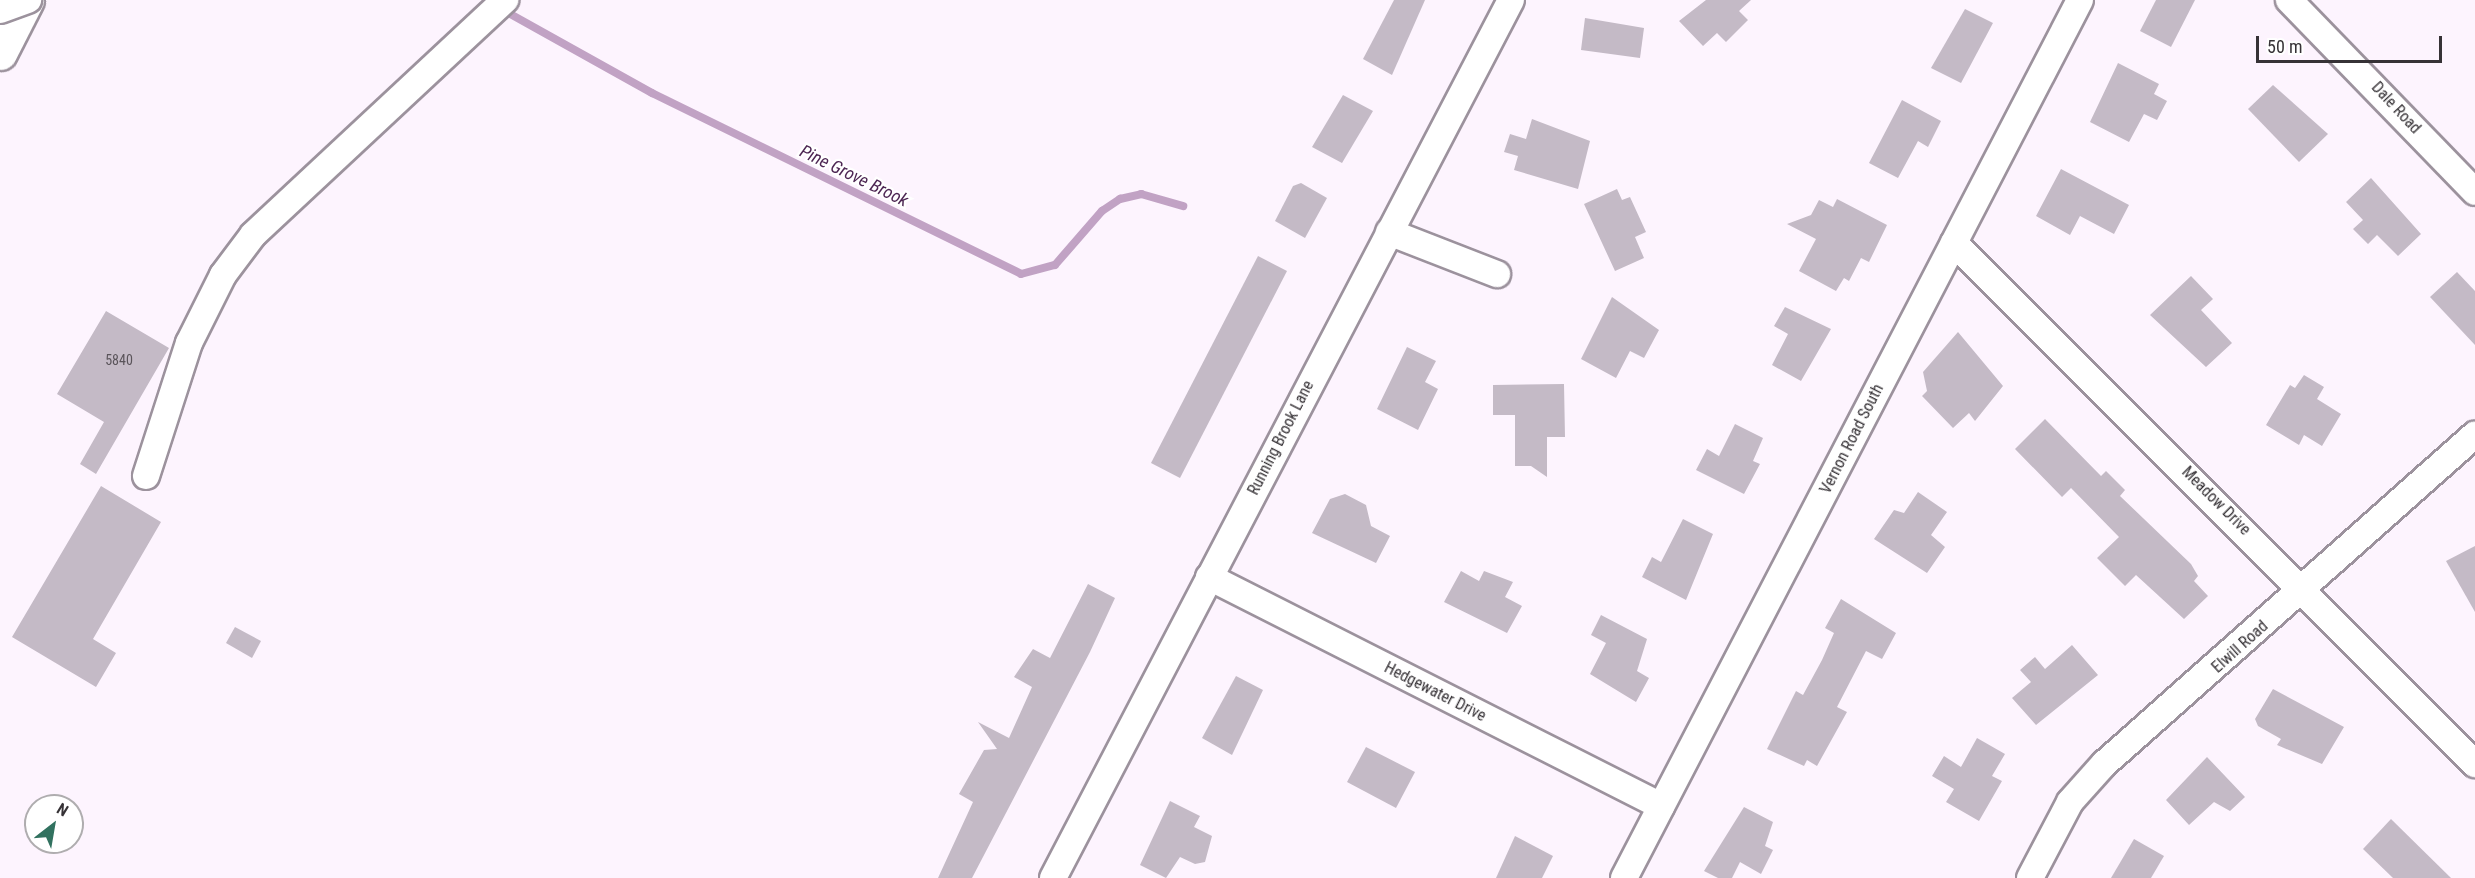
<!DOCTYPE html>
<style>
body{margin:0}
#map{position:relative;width:2475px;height:878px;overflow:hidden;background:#fdf4fe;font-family:"Roboto Condensed",sans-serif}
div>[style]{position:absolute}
.stream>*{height:8px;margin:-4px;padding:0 4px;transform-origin:4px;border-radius:4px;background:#c1a2c4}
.building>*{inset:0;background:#c4bac6}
.roads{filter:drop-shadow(2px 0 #9c929d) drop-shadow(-2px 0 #9c929d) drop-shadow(0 2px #9c929d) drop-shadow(0 -2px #9c929d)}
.minor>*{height:26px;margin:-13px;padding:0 13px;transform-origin:13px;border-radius:13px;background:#fff}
.highway>*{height:33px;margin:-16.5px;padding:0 16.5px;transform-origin:16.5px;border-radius:16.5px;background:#fff}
.bridges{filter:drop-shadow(2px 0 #9c929d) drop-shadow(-2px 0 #9c929d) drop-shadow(0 2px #9c929d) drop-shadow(0 -2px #9c929d)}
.minor-bridge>*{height:26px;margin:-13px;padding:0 13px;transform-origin:13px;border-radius:13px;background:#fff}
span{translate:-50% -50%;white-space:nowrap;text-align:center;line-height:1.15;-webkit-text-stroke:4.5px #fff;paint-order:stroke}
.number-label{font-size:14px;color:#5a545a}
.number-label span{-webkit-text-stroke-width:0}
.street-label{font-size:16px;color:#363236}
.water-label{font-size:18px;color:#4d2653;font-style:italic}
.north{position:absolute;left:24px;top:794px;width:60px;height:60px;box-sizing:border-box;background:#fff;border:2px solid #afadaf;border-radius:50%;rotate:31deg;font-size:16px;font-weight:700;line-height:24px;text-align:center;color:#363236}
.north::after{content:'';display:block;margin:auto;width:21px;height:27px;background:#31715f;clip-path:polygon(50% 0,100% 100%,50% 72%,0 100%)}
.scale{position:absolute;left:2256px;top:36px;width:186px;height:27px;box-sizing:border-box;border:3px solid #363236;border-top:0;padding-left:8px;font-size:18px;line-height:21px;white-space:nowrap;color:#363236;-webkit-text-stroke:4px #fff;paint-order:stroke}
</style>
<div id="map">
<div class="stream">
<div style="left:503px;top:10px;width:171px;rotate:29.1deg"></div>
<div style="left:652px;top:93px;width:411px;rotate:26.1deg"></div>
<div style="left:1021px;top:274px;width:35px;rotate:-15deg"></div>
<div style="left:1055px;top:265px;width:72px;rotate:-49deg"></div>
<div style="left:1102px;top:211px;width:22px;rotate:-34deg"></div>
<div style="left:1120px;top:199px;width:22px;rotate:-13deg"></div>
<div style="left:1141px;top:194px;width:44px;rotate:15.9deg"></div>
</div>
<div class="building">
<div style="clip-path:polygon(1394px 0,1425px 0,1392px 75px,1363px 59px)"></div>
<div style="clip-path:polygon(1706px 0,1751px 0,1739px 11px,1748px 20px,1726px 42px,1717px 33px,1703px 46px,1679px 21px)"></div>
<div style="clip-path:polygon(2156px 0,2195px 0,2171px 47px,2140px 31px)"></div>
<div style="clip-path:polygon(1965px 9px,1993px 23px,1961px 83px,1931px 68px)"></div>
<div style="clip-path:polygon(1585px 18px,1644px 28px,1640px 58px,1581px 50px)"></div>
<div style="clip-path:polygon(2118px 63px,2159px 84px,2154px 94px,2167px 101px,2157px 120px,2144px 114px,2129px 142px,2090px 122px)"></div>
<div style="clip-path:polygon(2273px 85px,2328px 134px,2299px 162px,2248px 109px)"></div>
<div style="clip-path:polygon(1343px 95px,1373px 111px,1342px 163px,1312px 147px)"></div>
<div style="clip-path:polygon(1902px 100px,1941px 121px,1928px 147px,1918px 141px,1898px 178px,1869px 163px)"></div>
<div style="clip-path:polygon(1532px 119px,1590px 141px,1578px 189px,1514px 170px,1518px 156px,1504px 152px,1510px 134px,1526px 139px)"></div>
<div style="clip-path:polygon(2061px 169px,2129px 205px,2114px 234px,2080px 216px,2070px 235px,2036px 216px)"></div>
<div style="clip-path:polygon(2371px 178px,2421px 234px,2398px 256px,2377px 235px,2368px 244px,2353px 229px,2363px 220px,2346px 202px)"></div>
<div style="clip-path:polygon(1301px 183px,1327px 198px,1305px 238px,1275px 221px,1293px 186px)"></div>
<div style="clip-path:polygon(1617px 189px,1622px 200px,1630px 197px,1646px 232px,1635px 237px,1644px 258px,1615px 271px,1584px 204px)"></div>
<div style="clip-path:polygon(1837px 199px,1887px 225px,1869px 262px,1861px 258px,1849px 281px,1844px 278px,1836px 291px,1799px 271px,1816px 239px,1787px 224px,1811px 215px,1819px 200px,1833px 207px)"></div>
<div style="clip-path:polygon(1258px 256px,1287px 271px,1180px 478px,1151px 463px)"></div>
<div style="clip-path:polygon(2457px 272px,2475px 291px,2475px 345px,2430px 297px)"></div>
<div style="clip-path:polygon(2191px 276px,2213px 299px,2201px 310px,2232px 343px,2206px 367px,2150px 315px)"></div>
<div style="clip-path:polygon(1612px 297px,1659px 330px,1644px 358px,1630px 351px,1616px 378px,1581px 359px)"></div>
<div style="clip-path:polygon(1785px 307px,1831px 329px,1801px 381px,1772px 365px,1788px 334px,1774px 326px)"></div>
<div style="clip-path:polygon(106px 311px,169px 348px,96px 474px,80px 464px,104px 422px,57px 394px)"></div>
<div style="clip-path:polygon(1958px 332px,2003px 386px,1975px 421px,1969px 413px,1953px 428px,1922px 396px,1927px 391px,1923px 372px)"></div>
<div style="clip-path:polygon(1407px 347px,1436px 361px,1425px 382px,1438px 389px,1418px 430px,1377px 409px)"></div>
<div style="clip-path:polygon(2304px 375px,2324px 387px,2317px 399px,2341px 414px,2322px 446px,2304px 435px,2299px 445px,2266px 425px,2290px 385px,2295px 388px)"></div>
<div style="clip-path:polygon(1564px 384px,1565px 437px,1547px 437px,1547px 477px,1531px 466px,1515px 466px,1515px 415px,1493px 415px,1493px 385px)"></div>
<div style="clip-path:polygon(2045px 419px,2101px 476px,2106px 471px,2125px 490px,2120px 496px,2191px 564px,2198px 576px,2194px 581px,2208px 596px,2184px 619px,2136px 575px,2125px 586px,2097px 558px,2119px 537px,2071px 488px,2062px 497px,2015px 449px)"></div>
<div style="clip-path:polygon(1735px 424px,1763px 438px,1753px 461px,1760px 464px,1744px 494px,1696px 470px,1707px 449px,1719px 456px)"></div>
<div style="clip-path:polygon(101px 486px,161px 522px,93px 639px,116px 653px,96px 687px,12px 637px)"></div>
<div style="clip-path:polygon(1918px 492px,1947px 512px,1931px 535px,1945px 547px,1927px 573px,1874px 539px,1894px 510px,1904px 513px)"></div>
<div style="clip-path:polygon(1345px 494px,1366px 505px,1371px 526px,1390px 536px,1376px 563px,1312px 533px,1330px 499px)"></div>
<div style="clip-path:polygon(1683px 519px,1713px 534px,1686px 600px,1642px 577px,1652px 557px,1661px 562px)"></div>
<div style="clip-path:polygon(2475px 546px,2475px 612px,2446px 561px)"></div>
<div style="clip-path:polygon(1461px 571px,1479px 581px,1484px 571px,1513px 582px,1505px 597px,1522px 606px,1507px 633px,1444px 602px)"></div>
<div style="clip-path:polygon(1088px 584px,1115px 598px,1090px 652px,972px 878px,938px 878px,973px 802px,959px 794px,984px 750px,997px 749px,978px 722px,1009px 738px,1032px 687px,1014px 677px,1033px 649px,1050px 658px)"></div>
<div style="clip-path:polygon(1841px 599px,1896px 633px,1882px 659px,1866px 651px,1837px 707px,1847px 712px,1817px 766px,1807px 760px,1804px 766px,1767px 749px,1796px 691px,1803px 695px,1822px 660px,1834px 633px,1825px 628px)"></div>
<div style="clip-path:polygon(1601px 615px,1647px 639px,1637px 671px,1649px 678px,1636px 702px,1590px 674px,1606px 643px,1591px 635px)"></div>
<div style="clip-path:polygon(235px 627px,261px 641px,252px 658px,226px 643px)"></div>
<div style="clip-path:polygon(2072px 645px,2098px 675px,2036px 725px,2012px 698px,2031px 682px,2020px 670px,2035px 657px,2045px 669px)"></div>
<div style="clip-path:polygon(1236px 676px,1263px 690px,1232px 755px,1202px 738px)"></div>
<div style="clip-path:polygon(2273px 689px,2344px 727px,2322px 764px,2277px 745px,2281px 739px,2258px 726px,2255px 719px)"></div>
<div style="clip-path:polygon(1977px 738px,2005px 754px,1992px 776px,2002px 781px,1979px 821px,1946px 802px,1954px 789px,1932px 776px,1944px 756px,1961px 767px)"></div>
<div style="clip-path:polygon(1366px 747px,1415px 772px,1396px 808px,1347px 782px)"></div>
<div style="clip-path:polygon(2207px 757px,2245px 797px,2230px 811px,2214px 802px,2189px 825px,2166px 800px)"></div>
<div style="clip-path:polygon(1170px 801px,1200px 816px,1194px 827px,1212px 836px,1205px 862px,1195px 864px,1180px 857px,1166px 878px,1140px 865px)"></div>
<div style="clip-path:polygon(1744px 807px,1773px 822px,1765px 846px,1773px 850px,1761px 874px,1740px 862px,1732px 878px,1718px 878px,1704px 871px)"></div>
<div style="clip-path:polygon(2391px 819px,2451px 878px,2393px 878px,2363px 849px)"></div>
<div style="clip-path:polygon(1515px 836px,1553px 856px,1542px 878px,1496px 878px)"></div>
<div style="clip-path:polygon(2134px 839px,2164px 856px,2151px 878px,2111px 878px)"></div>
</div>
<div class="roads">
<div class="minor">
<div style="left:2289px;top:0;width:267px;rotate:45.9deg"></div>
<div style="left:1389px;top:232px;width:116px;rotate:21.3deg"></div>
<div style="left:1954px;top:243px;width:737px;rotate:45deg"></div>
<div style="left:146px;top:476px;width:140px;rotate:-72.1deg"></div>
<div style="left:189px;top:343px;width:76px;rotate:-63.4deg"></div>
<div style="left:223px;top:275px;width:50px;rotate:-53.1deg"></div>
<div style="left:253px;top:235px;width:345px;rotate:-43deg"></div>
<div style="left:1209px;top:577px;width:507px;rotate:26.87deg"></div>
<div style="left:1053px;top:878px;width:990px;rotate:-62.45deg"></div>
<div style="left:1624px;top:878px;width:989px;rotate:-62.55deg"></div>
<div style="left:2030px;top:878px;width:86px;rotate:-62.2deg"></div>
<div style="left:2070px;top:802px;width:51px;rotate:-48.2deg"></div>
<div style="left:2104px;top:764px;width:496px;rotate:-41.6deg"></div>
</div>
<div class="highway">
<div style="left:0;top:53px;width:59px;rotate:-63deg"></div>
</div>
</div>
<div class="bridges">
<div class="minor-bridge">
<div style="left:0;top:10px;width:30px;rotate:-20deg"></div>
</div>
</div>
<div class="number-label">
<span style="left:119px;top:360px">5840</span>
</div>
<div class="street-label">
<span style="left:2396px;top:108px;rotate:47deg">Dale Road</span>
<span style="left:1281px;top:438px;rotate:-63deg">Running Brook Lane</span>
<span style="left:1852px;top:439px;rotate:-63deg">Vernon Road South</span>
<span style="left:2216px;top:501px;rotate:45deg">Meadow Drive</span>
<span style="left:2240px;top:647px;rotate:-42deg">Elwill Road</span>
<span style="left:1435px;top:692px;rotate:27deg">Hedgewater Drive</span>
</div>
<div class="water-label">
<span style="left:854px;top:176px;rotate:26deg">Pine Grove Brook</span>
</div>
<div class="north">N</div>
<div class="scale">50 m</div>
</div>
